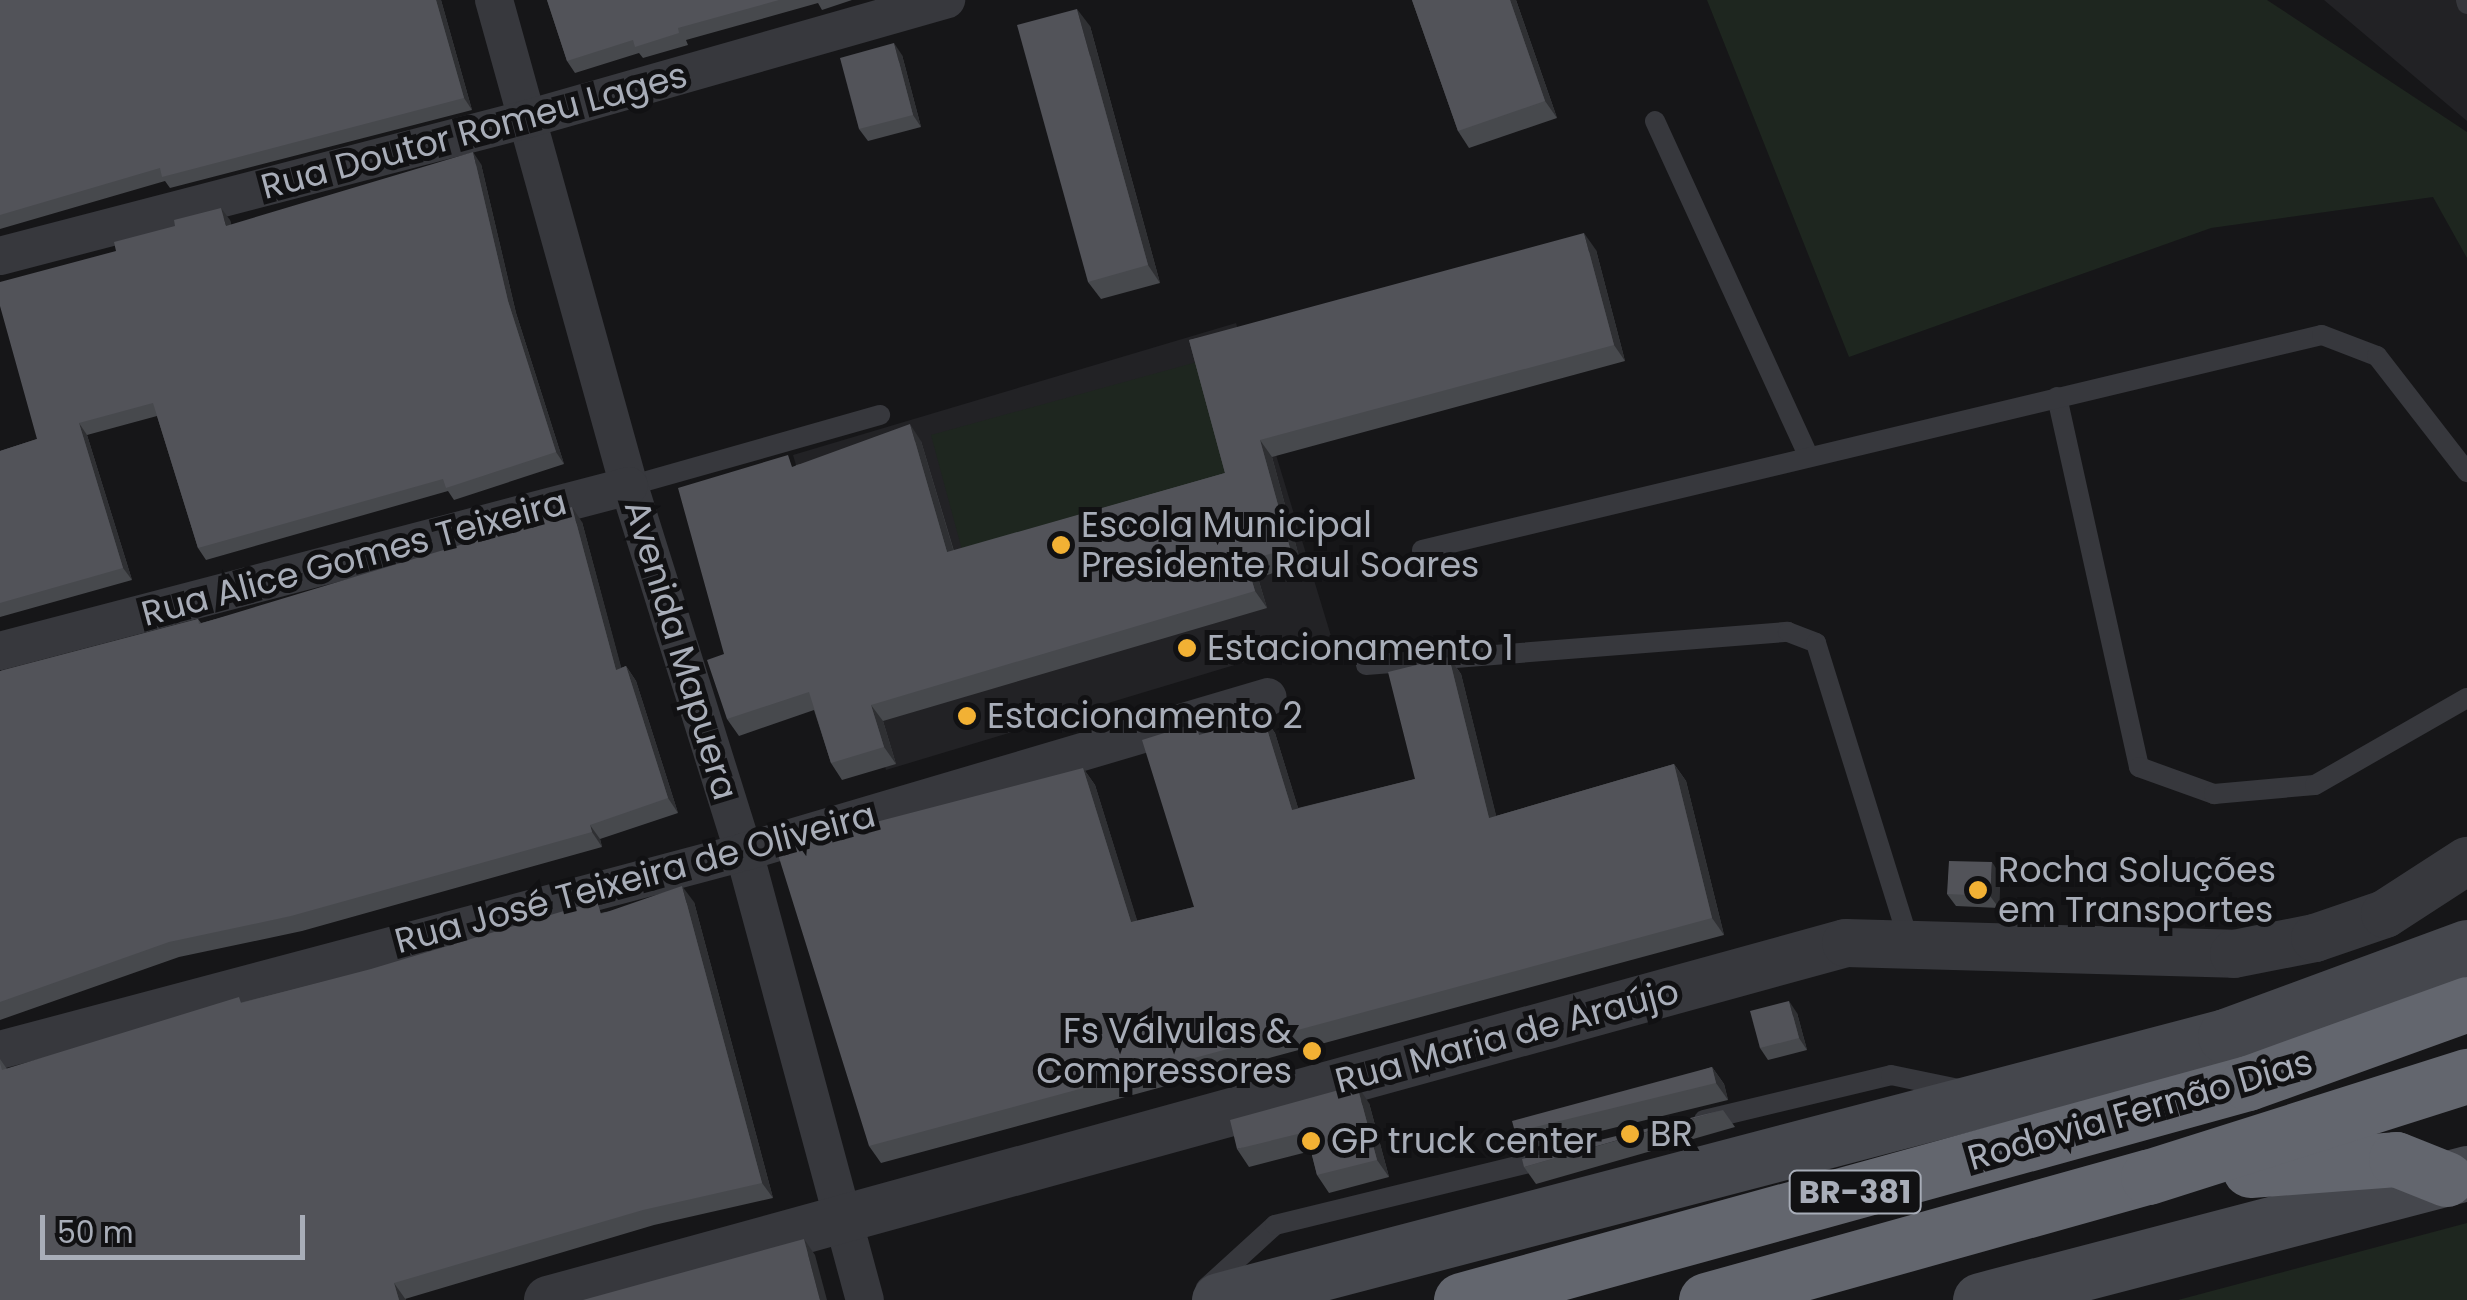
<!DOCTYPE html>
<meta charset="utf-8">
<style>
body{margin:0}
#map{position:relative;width:2467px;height:1300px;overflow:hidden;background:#161618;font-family:Poppins,sans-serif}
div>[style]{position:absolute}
.built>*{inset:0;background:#222225}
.green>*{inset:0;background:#1e261f}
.service>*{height:20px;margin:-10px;padding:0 10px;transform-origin:10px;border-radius:10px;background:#37383d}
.minor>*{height:38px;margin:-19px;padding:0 19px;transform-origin:19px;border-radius:19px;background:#37383d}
.tertiary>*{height:48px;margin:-24px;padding:0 24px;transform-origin:24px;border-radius:24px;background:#37383d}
.secondary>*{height:55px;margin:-27.5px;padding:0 27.5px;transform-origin:27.5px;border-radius:27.5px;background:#45474d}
.motorway>*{height:55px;margin:-27.5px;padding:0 27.5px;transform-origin:27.5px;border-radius:27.5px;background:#63666e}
.wall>*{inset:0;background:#47494d}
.shaded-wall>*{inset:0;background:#2f3033}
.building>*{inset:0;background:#525359}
.dots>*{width:28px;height:28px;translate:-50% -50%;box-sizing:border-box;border:5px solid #111113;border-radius:50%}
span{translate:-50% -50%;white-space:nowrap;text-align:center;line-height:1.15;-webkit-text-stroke:10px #111113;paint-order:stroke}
.shield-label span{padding:2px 8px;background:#111113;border:2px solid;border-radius:8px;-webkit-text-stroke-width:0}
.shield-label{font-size:32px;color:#a8adb8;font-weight:700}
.street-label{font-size:35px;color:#a8adb8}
.poi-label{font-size:35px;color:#a8adb8}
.left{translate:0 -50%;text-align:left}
.right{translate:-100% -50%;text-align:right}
.scale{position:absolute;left:40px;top:1215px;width:265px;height:45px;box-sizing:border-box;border:5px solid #a8adb8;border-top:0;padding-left:12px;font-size:30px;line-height:35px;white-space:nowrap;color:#a8adb8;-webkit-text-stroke:8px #111113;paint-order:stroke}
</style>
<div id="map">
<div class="built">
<div style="clip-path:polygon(2324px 0,2467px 0,2467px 121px)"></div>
<div style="clip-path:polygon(1236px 323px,1331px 636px,886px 770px,793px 455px)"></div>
</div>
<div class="green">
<div style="clip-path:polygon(1707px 0,2267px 0,2467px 132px,2467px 258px,2433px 197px,2211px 228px,1849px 357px)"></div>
<div style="clip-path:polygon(1197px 362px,1232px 487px,965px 561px,931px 435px)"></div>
<div style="clip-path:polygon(2467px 1223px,2467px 1300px,2178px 1300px)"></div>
</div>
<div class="service">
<div style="left:2466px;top:0;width:4px;rotate:76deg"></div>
<div style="left:1655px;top:121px;width:367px;rotate:65.4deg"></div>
<div style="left:2057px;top:397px;width:379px;rotate:77.5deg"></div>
<div style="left:2139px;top:767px;width:80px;rotate:19.8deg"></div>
<div style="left:2214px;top:794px;width:101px;rotate:-5.1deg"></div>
<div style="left:2315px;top:785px;width:175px;rotate:-29.8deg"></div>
<div style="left:629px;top:486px;width:261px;rotate:-15.8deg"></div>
<div style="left:1422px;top:550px;width:925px;rotate:-13.44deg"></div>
<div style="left:2322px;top:335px;width:59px;rotate:20.9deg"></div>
<div style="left:2377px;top:356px;width:147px;rotate:52.2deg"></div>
<div style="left:1366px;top:665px;width:423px;rotate:-4.5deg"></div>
<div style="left:1788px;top:632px;width:30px;rotate:21deg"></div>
<div style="left:1816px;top:643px;width:315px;rotate:72.7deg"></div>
<div style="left:1704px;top:1120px;width:192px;rotate:-13.5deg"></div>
<div style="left:1891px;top:1075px;width:68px;rotate:11.8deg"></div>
<div style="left:1206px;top:1288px;width:93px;rotate:-42.4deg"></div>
<div style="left:1275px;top:1225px;width:283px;rotate:-13.7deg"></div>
</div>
<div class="minor">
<div style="left:494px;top:0;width:504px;rotate:74.48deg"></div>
<div style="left:629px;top:486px;width:384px;rotate:72.6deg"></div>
<div style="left:744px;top:852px;width:464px;rotate:74.9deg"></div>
<div style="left:0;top:256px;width:545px;rotate:-14.57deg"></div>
<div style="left:527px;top:119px;width:436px;rotate:-15.9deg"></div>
<div style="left:0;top:651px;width:650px;rotate:-14.7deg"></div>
<div style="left:0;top:1050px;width:770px;rotate:-14.9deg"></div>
<div style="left:744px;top:852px;width:546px;rotate:-16.48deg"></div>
</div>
<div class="tertiary">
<div style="left:548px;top:1300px;width:1346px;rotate:-15.38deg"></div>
<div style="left:1846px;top:943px;width:388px;rotate:1.6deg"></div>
<div style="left:2234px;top:954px;width:83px;rotate:-11.2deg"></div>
<div style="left:2315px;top:938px;width:74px;rotate:-18.9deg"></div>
<div style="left:2385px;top:914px;width:98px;rotate:-32.9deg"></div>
</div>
<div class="secondary">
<div style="left:1219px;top:1300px;width:1040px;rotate:-14.7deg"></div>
<div style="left:2225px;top:1036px;width:258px;rotate:-20.2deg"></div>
<div style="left:1980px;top:1300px;width:503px;rotate:-14.62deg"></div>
</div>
<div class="motorway">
<div style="left:2250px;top:1170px;width:146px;rotate:-4.3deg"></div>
<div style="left:2396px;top:1159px;width:54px;rotate:21.8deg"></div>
<div style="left:1461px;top:1300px;width:816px;rotate:-15.42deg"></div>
<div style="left:2248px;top:1083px;width:233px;rotate:-19.8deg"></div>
<div style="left:1706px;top:1300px;width:459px;rotate:-15.6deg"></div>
<div style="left:2148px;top:1177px;width:335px;rotate:-17.6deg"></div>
</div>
<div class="wall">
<div style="clip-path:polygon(0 0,441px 0,472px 110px,170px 188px,165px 181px,0 229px)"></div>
<div style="clip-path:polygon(547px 0,852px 0,822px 10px,818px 3px,686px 40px,688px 45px,643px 58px,639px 53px,575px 73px,567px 61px)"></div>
<div style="clip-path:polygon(1412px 0,1516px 0,1557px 118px,1469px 148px,1458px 131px)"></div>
<div style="clip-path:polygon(1090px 26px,1160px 283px,1101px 299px,1088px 282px)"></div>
<div style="clip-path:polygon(902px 55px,921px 127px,868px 141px,859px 129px)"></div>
<div style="clip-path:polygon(481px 164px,516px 313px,564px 464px,454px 500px,448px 491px,206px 560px,198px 548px,157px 416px,87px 435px,132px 580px,0 617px,0 451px,37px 439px,230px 220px,231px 225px)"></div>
<div style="clip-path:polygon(1596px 250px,1625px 361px,1272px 457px,1301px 564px,1258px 578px,1267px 608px,883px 721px,896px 764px,842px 780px,831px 763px,814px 710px,739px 736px,727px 719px,724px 654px,796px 465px,921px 441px,954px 551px,1225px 473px,1189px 340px)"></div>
<div style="clip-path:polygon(582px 522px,621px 668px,626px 666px,636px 681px,678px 813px,600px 839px,602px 847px,302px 931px,179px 957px,0 1020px,0 671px,198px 619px,201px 623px)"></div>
<div style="clip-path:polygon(1449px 657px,1461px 674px,1496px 816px,1674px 764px,1686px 781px,1724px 935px,881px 1163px,869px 1146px,1083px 768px,1095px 785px,1137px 921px,1194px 907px,1204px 734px,1263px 716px,1275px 733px,1298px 808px,1415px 779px)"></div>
<div style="clip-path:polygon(2000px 874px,1999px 908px,1956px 906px,1947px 894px)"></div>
<div style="clip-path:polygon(694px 902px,773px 1198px,654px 1225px,405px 1299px,406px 1300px,0 1300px,0 1059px,7px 1069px,243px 1002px,605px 912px)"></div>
<div style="clip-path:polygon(1797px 1013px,1807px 1050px,1768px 1060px,1760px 1048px)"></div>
<div style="clip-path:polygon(1712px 1067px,1724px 1084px,1728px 1100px,1527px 1149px,1515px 1132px)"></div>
<div style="clip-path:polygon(1369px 1103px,1389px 1177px,1329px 1193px,1317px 1175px,1311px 1151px,1249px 1167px,1237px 1149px)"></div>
<div style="clip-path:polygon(1723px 1110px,1735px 1127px,1536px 1184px,1524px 1167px)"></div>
</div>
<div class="shaded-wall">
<div style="clip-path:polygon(436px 0,441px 0,472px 110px,464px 98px)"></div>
<div style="clip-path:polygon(1510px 0,1516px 0,1557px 118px,1545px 101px)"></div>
<div style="clip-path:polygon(1077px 9px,1090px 26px,1160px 283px,1148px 265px)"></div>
<div style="clip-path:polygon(894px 43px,902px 55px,921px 127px,913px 115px)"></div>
<div style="clip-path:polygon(473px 152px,481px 164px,516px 313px,564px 464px,556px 452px,508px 301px)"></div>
<div style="clip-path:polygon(221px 208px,230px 220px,235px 238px,226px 226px)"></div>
<div style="clip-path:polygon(1584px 233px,1596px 250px,1625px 361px,1614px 345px)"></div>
<div style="clip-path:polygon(79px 423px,87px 435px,132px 580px,123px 568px)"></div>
<div style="clip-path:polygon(910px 424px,921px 441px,959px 569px,947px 552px)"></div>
<div style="clip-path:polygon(1260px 440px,1272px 457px,1301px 564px,1290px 548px)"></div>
<div style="clip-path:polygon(572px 507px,582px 522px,626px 685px,616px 670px)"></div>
<div style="clip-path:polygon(1246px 561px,1258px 578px,1267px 608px,1255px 591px)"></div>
<div style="clip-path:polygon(1449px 657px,1461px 674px,1501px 835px,1489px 818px)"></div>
<div style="clip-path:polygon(626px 666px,636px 681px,678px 813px,668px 798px)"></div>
<div style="clip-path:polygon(871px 705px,883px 721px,896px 764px,884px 747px)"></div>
<div style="clip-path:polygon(1263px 716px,1275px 733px,1304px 827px,1292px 810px)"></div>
<div style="clip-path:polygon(1674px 764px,1686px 781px,1724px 935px,1712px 918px)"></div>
<div style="clip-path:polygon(1083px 768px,1095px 785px,1143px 939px,1131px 922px)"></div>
<div style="clip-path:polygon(590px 825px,600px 839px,602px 847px,592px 832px)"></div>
<div style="clip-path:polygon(1992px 862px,2000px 874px,1999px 908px,1990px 896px)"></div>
<div style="clip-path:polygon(682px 886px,694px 902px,773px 1198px,762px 1183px)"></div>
<div style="clip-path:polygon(1789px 1001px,1797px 1013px,1807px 1050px,1799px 1038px)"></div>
<div style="clip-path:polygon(1712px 1067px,1724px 1084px,1728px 1100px,1716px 1083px)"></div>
<div style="clip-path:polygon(1357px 1085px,1369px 1103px,1389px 1177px,1377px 1160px)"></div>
<div style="clip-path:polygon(804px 1239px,815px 1255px,827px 1300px,820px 1300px)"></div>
<div style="clip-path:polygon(394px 1283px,406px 1300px,399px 1300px)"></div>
</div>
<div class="building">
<div style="clip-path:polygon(0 0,436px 0,464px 98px,162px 177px,160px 168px,0 215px)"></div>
<div style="clip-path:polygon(547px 0,779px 0,678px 28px,679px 33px,635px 47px,633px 40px,567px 61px)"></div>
<div style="clip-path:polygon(1412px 0,1510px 0,1545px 101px,1458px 131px)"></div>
<div style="clip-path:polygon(1077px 9px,1148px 265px,1088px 282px,1017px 25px)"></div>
<div style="clip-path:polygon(894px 43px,913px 115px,859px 129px,840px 58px)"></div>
<div style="clip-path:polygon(473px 152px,508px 301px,556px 452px,446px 488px,443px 479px,198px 548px,153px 403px,79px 423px,123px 568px,0 603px,0 451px,37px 439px,0 306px,0 282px,116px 251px,114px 242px,175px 226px,174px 220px,221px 208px,226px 226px)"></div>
<div style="clip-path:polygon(1584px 233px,1614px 345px,1260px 440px,1290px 548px,1246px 561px,1255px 591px,871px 705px,884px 747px,831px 763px,809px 692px,727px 719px,707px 660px,724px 654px,678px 488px,788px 455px,792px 467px,910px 424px,947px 552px,1225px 473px,1189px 340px)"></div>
<div style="clip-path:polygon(572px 507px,616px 670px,626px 666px,668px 798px,590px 825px,592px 832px,291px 916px,169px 942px,0 1002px,0 671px,198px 619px,199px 624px,470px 542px,468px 534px)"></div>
<div style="clip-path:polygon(1449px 657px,1489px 818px,1674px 764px,1712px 918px,869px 1146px,776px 848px,1083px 768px,1131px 922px,1194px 907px,1142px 740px,1196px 723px,1199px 735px,1263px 716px,1292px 810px,1415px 779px,1388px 672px)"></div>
<div style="clip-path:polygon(1949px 861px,1992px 862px,1990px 896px,1947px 894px)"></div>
<div style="clip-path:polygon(682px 886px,762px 1183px,643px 1210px,394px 1283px,399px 1300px,0 1300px,0 1063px,2px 1070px,239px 997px,241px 1003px,371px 969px,597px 901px,601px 914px)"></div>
<div style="clip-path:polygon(1789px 1001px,1799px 1038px,1760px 1048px,1750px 1011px)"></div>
<div style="clip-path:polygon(1712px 1067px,1716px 1083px,1515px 1132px,1512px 1121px)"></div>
<div style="clip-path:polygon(1357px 1085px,1377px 1160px,1317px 1175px,1306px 1132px,1237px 1149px,1230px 1120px)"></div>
<div style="clip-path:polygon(1723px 1110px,1524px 1167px,1522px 1159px)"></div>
<div style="clip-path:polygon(804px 1239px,820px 1300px,583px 1300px)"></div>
</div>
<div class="dots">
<div style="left:1061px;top:545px;background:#f2b134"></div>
<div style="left:1187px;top:648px;background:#f2b134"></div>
<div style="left:967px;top:716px;background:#f2b134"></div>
<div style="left:1978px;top:890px;background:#f2b134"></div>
<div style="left:1312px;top:1051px;background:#f2b134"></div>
<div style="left:1630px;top:1134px;background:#f2b134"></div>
<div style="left:1311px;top:1141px;background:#f2b134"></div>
</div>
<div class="shield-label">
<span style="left:1855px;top:1192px">BR-381</span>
</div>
<div class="street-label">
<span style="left:474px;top:131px;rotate:-15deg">Rua Doutor Romeu Lages</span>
<span style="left:354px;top:558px;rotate:-15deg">Rua Alice Gomes Teixeira</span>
<span style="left:681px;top:650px;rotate:73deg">Avenida Mapuera</span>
<span style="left:635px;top:878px;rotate:-15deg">Rua José Teixeira de Oliveira</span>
<span style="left:1507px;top:1036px;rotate:-15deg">Rua Maria de Araújo</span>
<span style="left:2140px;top:1110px;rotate:-16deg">Rodovia Fernão Dias</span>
</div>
<div class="poi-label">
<span class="left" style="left:1081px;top:545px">Escola Municipal<br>Presidente Raul Soares</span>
<span class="left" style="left:1207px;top:648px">Estacionamento 1</span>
<span class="left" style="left:987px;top:716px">Estacionamento 2</span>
<span class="left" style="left:1998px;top:890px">Rocha Soluções<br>em Transportes</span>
<span class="right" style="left:1292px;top:1051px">Fs Válvulas &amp;<br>Compressores</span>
<span class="left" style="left:1650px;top:1134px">BR</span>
<span class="left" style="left:1331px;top:1141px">GP truck center</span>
</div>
<div class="scale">50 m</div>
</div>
